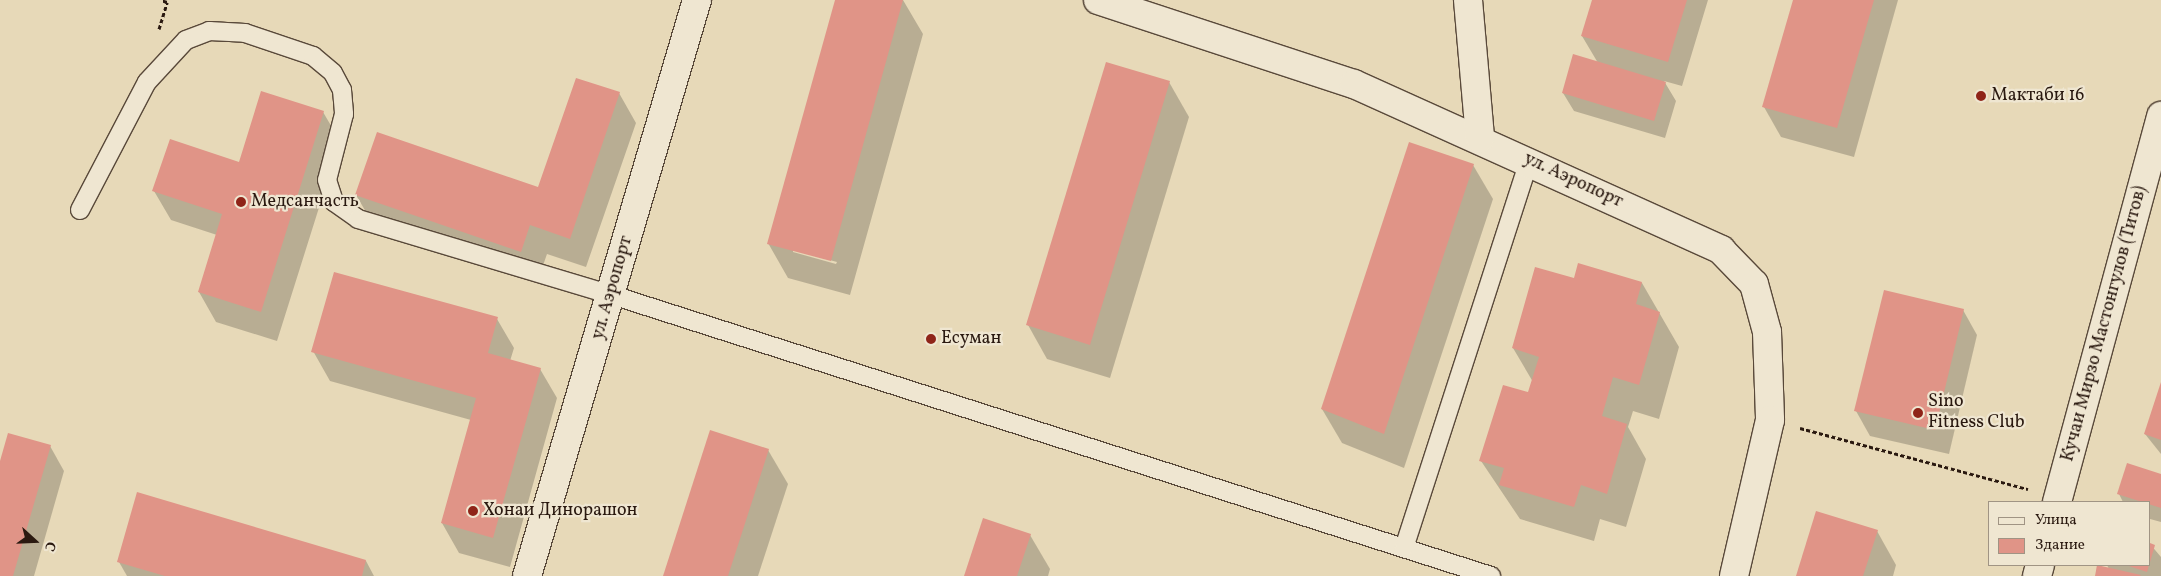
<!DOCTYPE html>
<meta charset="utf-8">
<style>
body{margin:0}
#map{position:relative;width:2161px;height:576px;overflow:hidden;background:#e7d9b8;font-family:Vollkorn,serif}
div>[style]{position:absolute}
.shadow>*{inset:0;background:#0003}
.building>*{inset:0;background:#e09487}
.path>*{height:3px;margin-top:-1.5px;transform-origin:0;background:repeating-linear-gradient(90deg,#2a1910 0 4px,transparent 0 6.5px)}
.roads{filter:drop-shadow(1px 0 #59493a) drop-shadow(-1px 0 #59493a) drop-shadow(0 1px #59493a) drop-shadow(0 -1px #59493a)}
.service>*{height:18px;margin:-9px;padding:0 9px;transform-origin:9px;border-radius:9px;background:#efe6d1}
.minor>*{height:28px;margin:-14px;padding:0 14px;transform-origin:14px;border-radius:14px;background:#efe6d1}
.tertiary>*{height:28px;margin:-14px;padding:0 14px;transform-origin:14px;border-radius:14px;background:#efe6d1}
.dots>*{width:14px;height:14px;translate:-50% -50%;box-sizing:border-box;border:2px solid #efe6d1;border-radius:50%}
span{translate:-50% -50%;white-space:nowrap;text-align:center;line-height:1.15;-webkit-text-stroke:4.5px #efe6d1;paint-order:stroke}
.poi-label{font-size:18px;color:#2a1910}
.left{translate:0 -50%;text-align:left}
.street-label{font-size:18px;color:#2a1910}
.legend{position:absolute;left:1988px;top:501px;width:162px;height:65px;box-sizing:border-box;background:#efe6d1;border:1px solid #a09484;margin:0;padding:6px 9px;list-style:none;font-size:15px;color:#2a1910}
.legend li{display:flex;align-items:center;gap:10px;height:25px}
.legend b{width:25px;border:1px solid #a09484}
.north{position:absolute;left:10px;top:516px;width:50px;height:50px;-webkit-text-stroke:4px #efe6d1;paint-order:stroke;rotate:110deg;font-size:14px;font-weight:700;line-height:20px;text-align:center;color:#2a1910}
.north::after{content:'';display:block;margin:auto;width:18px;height:22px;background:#2a1910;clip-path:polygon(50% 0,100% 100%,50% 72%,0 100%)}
</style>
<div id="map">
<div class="shadow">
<div style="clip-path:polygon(evenodd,836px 0,903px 0,923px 34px,850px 295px,788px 278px,768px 243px,836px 0,793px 250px,837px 262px,836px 264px,793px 252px,793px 250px)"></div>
<div style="clip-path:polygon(1593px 0,1708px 0,1682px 86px,1664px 81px,1676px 101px,1665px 138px,1574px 111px,1563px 93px,1598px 63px,1582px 36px)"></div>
<div style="clip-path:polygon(1794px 0,1898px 0,1854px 157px,1781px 137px,1764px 107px)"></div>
<div style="clip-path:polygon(1169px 82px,1189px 117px,1110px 378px,1047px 359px,1028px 325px)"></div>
<div style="clip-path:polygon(619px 93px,636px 123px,586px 267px,547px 254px,538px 280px,373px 224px,356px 195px,539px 189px)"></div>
<div style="clip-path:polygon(323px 112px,340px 141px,277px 341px,216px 322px,199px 292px,217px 235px,171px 220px,154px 191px,240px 164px)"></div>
<div style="clip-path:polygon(1473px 165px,1493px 199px,1404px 468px,1342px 443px,1322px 409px)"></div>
<div style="clip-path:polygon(1575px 280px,1642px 283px,1679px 347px,1659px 419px,1633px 411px,1628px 427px,1646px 459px,1626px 527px,1600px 519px,1594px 541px,1520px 519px,1481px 461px,1529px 394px,1533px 382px,1513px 348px)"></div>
<div style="clip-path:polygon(1963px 310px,1977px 335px,1949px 454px,1870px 436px,1856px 411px)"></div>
<div style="clip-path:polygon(497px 319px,514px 348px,510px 361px,540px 369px,557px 398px,510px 567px,459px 553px,442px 523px,471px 420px,330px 381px,313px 351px)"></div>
<div style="clip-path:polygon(2161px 385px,2161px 454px,2145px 434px)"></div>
<div style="clip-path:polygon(50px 446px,64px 471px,34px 576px,0 576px,0 466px)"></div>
<div style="clip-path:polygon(768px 450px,788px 484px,758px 576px,664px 576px)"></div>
<div style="clip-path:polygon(2161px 475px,2161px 522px,2150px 519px,2150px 502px,2123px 502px,2119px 494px)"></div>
<div style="clip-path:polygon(1877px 531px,1896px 565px,1893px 576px,1797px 576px)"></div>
<div style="clip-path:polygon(1030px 535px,1050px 569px,1048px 576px,965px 576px)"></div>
<div style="clip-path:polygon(2150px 544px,2161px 557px,2161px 576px,2096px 576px,2109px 569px,2107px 565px,2150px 565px)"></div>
<div style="clip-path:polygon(366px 561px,374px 576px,127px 576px,119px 562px)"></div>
</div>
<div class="building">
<div style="clip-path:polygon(835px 0,903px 0,831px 261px,767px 244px)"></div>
<div style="clip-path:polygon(1592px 0,1687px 0,1668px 62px,1581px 36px)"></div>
<div style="clip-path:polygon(1793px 0,1874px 0,1837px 128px,1762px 107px)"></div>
<div style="clip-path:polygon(1573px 54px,1666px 82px,1654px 121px,1562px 93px)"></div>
<div style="clip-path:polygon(1106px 62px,1170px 81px,1090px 345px,1026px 325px)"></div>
<div style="clip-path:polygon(576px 78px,620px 92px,570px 239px,530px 225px,521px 252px,355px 195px,377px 132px,538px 187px)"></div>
<div style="clip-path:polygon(261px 91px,324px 111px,261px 312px,198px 292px,222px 214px,152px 191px,170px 139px,239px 162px)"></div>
<div style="clip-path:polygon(1409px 142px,1474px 164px,1384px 434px,1321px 409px)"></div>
<div style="clip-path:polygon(1578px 263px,1642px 282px,1636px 304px,1660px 312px,1639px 385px,1613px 377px,1602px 416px,1627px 424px,1607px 494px,1581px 485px,1574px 507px,1499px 485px,1504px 468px,1479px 461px,1503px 385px,1528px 392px,1539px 357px,1512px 348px,1535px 267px,1574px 278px)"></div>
<div style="clip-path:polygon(334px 272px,498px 317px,488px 353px,541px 368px,493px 538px,441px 523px,476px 398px,311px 352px)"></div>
<div style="clip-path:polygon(1884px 290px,1964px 309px,1935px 430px,1854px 411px)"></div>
<div style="clip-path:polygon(2161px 382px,2161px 440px,2144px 434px)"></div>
<div style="clip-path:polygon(710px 430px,769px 449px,728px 576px,663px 576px)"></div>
<div style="clip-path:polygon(8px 433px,51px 445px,13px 576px,0 576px,0 461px)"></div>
<div style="clip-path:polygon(2127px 463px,2161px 474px,2161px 508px,2117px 494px)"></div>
<div style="clip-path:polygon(137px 492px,366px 560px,362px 576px,165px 576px,117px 562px)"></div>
<div style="clip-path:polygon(1816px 511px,1878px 530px,1863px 576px,1796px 576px)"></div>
<div style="clip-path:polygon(983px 518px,1031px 534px,1017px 576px,964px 576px)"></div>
<div style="clip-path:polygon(2150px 543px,2155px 545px,2150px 562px)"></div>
<div style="clip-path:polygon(2097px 565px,2141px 575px,2140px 576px,2095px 576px)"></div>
<div style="clip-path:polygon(2126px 565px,2149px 565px,2147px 572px)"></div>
</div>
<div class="path">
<div style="left:159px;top:29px;width:28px;rotate:-73deg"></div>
<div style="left:167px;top:2px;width:6px;rotate:-162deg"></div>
<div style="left:1800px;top:428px;width:236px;rotate:15deg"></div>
</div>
<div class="roads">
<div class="service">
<div style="left:80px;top:210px;width:144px;rotate:-62.4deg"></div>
<div style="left:147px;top:82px;width:57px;rotate:-47.1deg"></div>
<div style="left:186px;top:40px;width:25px;rotate:-21deg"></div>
<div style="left:209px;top:31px;width:36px;rotate:3deg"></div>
<div style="left:245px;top:33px;width:72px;rotate:18.7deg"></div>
<div style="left:313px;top:56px;width:26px;rotate:40deg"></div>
<div style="left:333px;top:73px;width:19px;rotate:62deg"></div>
<div style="left:342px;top:90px;width:24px;rotate:85deg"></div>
<div style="left:344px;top:114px;width:68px;rotate:104.4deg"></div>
<div style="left:327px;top:180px;width:23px;rotate:72deg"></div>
<div style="left:334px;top:202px;width:29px;rotate:35deg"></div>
<div style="left:358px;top:219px;width:265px;rotate:16.7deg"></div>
<div style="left:612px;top:295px;width:923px;rotate:17.73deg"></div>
<div style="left:1404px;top:548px;width:407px;rotate:-72.1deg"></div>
</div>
<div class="minor">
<div style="left:1098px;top:0;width:269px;rotate:18.2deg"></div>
<div style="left:1354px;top:84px;width:403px;rotate:24.3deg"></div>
<div style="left:1721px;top:250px;width:47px;rotate:45.9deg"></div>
<div style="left:1754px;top:284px;width:50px;rotate:74.8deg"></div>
<div style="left:1767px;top:332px;width:88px;rotate:88deg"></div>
<div style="left:1770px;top:420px;width:160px;rotate:103deg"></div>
<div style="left:1468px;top:0;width:139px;rotate:85deg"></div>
<div style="left:527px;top:576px;width:601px;rotate:-73.56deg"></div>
</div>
<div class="tertiary">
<div style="left:2057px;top:502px;width:400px;rotate:-74.9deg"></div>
<div style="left:2037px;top:576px;width:11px;rotate:-75deg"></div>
</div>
</div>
<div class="dots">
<div style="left:1981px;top:96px;background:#8f2418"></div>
<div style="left:241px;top:202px;background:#8f2418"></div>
<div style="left:931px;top:339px;background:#8f2418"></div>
<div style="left:1918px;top:413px;background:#8f2418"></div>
<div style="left:473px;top:511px;background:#8f2418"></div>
</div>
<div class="poi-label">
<span class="left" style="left:1991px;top:96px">Мактаби 16</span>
<span class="left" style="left:251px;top:202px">Медсанчасть</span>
<span class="left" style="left:941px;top:339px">Есуман</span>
<span class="left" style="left:1928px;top:413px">Sino<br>Fitness Club</span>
<span class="left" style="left:483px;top:511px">Хонаи Динорашон</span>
</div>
<div class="street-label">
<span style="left:1573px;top:181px;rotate:25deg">ул. Аэропорт</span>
<span style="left:613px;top:288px;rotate:-74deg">ул. Аэропорт</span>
<span style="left:2105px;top:324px;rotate:-75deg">Кучаи Мирзо Мастонгулов (Титов)</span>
</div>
<ul class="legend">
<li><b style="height:6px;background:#efe6d1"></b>Улица</li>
<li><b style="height:14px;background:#e09487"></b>Здание</li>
</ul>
<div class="north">С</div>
</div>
